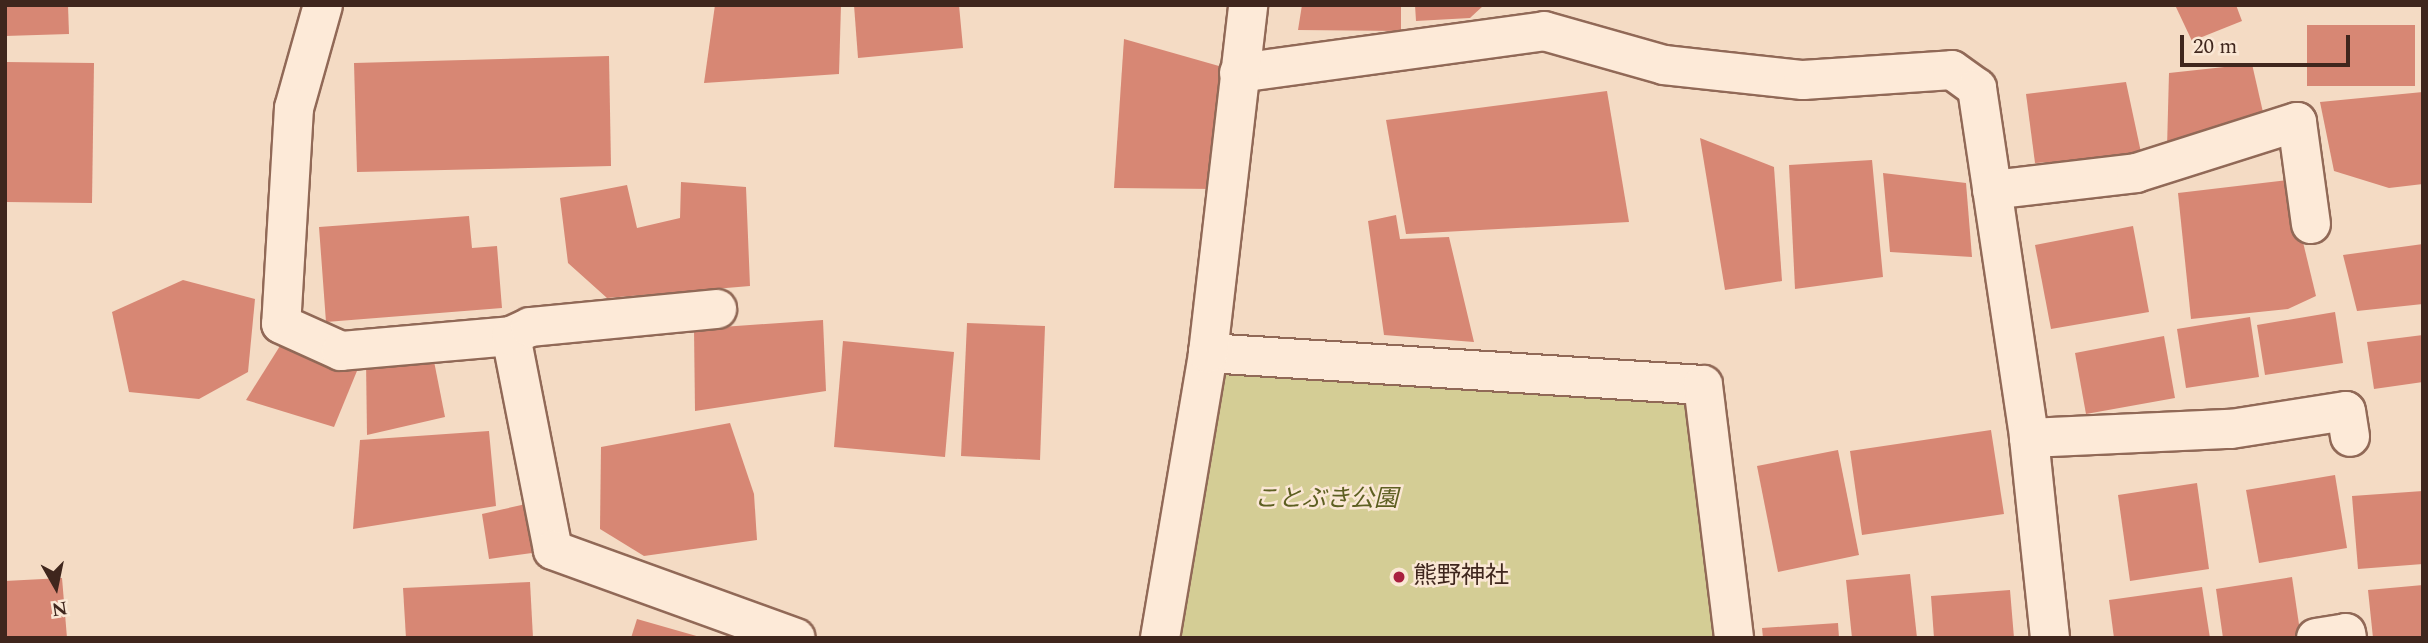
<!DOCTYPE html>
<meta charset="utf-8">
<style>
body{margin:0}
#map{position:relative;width:2428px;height:643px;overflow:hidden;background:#f4dbc4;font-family:Spectral,"Noto Sans JP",serif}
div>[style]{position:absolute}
.green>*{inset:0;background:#d4cd95}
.building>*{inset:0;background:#d78774}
.roads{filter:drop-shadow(2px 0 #916957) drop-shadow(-2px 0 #916957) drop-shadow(0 2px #916957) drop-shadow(0 -2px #916957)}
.minor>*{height:38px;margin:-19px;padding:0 19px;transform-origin:19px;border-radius:19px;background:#fdead8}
.dots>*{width:19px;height:19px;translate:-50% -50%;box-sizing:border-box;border:4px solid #fae7d4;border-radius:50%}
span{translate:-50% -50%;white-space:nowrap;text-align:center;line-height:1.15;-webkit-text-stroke:5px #fae7d4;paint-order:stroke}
.park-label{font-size:24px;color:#5d5f21;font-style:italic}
.poi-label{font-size:24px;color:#3f261d}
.left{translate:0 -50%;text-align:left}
.frame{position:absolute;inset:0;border:7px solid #3f261d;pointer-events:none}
.north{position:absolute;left:21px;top:552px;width:70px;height:70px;-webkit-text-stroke:5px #fae7d4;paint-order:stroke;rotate:171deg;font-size:19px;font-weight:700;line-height:28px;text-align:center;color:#3f261d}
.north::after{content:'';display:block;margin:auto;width:24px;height:32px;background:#3f261d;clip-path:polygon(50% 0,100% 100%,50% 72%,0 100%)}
.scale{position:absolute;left:2180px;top:35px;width:170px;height:32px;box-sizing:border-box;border:4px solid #3f261d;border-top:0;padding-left:9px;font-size:21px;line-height:24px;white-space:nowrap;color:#3f261d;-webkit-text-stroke:5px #fae7d4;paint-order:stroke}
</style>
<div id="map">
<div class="green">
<div style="clip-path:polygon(1208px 353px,1703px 385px,1734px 638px,1160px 638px)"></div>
</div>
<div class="building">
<div style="clip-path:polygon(5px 5px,68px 5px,69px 34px,5px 36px)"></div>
<div style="clip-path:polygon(715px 5px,841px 5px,839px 74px,704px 83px)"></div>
<div style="clip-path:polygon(854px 5px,959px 5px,963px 48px,858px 58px)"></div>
<div style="clip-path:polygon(1302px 5px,1401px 5px,1401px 31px,1298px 30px)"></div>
<div style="clip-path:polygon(1415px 5px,1484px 5px,1470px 18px,1416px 21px)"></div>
<div style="clip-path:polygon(2175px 5px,2236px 5px,2242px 21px,2192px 41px)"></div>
<div style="clip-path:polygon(2307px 25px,2415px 25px,2415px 86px,2307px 86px)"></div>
<div style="clip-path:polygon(1124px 39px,1226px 68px,1216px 189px,1114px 188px)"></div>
<div style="clip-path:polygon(609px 56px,611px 166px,357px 172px,354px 63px)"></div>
<div style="clip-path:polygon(5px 62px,94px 63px,92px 203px,5px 202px)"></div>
<div style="clip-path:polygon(2252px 64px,2265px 121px,2167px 148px,2169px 73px)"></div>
<div style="clip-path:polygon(2126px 82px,2142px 157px,2035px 163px,2026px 94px)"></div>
<div style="clip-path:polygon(1607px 91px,1629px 222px,1406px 234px,1386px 120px)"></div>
<div style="clip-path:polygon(2423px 92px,2423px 184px,2389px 188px,2334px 171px,2320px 102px)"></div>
<div style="clip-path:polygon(1700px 138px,1774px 167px,1782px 281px,1725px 290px)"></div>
<div style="clip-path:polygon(1872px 160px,1883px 277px,1795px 289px,1789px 165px)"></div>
<div style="clip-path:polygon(1883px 173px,1966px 183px,1972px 257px,1890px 252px)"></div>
<div style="clip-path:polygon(2288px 180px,2316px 296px,2288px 309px,2191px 319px,2178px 193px)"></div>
<div style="clip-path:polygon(681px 182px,746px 187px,750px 286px,607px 298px,568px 263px,560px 198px,627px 185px,637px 228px,680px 218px)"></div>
<div style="clip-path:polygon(1396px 215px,1400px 239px,1449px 237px,1474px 342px,1384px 335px,1368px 221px)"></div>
<div style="clip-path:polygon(469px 216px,472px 248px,497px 246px,502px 308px,326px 322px,319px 227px)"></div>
<div style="clip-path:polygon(2133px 226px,2149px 312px,2051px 329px,2035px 245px)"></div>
<div style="clip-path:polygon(2423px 244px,2423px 304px,2357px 311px,2343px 255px)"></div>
<div style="clip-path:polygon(183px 280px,255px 299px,248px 372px,199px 399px,129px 392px,112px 312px)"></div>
<div style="clip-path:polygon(2335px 312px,2343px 363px,2265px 375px,2257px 325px)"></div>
<div style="clip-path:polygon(2250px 317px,2259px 377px,2186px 388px,2177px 329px)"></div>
<div style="clip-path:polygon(823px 320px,826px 391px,695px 411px,694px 329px)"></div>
<div style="clip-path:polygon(967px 323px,1045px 326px,1040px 460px,961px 456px)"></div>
<div style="clip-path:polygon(2423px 335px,2423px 382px,2374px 389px,2367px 342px)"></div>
<div style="clip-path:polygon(2164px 336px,2175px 398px,2086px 414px,2075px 353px)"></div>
<div style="clip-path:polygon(285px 338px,359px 366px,334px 427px,246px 400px)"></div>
<div style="clip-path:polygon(843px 341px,954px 352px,945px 457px,834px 447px)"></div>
<div style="clip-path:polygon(432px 351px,445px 417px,367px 435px,366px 360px)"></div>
<div style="clip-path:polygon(730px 423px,754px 494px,757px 540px,644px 556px,600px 529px,601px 447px)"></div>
<div style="clip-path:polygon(1991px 430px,2004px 514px,1862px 535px,1850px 451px)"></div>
<div style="clip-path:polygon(489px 431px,496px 506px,353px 529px,360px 440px)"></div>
<div style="clip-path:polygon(1838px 450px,1859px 555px,1778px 572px,1757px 466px)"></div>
<div style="clip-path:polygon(2335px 475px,2347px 548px,2259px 563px,2246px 490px)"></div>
<div style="clip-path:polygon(2197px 483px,2209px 569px,2130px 581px,2118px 495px)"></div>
<div style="clip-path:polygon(2423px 491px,2423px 564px,2358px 569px,2352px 496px)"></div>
<div style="clip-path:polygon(526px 504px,532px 553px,489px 559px,482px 514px)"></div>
<div style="clip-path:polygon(1910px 574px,1917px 638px,1852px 638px,1846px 580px)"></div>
<div style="clip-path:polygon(2292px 577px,2301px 638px,2223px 638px,2216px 589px)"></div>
<div style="clip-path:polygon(62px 578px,67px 638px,5px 638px,5px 581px)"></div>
<div style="clip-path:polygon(530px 582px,533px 638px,406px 638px,403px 588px)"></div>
<div style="clip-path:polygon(2423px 585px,2423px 638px,2373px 638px,2368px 590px)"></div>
<div style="clip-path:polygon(2202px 587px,2210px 638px,2114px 638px,2109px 600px)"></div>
<div style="clip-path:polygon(2010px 590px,2014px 638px,1934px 638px,1931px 596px)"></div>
<div style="clip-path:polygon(637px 619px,700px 637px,700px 638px,631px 638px)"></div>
<div style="clip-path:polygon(1838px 623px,1839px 638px,1763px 638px,1762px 628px)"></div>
</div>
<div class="roads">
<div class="minor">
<div style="left:323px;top:5px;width:107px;rotate:105.7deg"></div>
<div style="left:294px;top:108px;width:216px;rotate:93.4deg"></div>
<div style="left:281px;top:324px;width:66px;rotate:24.2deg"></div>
<div style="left:341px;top:351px;width:171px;rotate:-5deg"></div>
<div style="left:511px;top:336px;width:218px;rotate:78.9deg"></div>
<div style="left:553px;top:550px;width:258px;rotate:19.9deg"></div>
<div style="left:1239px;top:73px;width:308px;rotate:-7.8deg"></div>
<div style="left:1544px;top:31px;width:125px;rotate:15.8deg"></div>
<div style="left:1664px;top:65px;width:140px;rotate:6.2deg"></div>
<div style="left:1803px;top:80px;width:149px;rotate:-3.8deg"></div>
<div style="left:1952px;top:70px;width:31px;rotate:36deg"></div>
<div style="left:1977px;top:88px;width:354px;rotate:81.5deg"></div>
<div style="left:2029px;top:438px;width:201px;rotate:84deg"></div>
<div style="left:1992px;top:190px;width:145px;rotate:-6.7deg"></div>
<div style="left:2136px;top:173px;width:169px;rotate:-17.6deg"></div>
<div style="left:2297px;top:122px;width:103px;rotate:82.2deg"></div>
<div style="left:511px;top:336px;width:21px;rotate:-25deg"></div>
<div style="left:530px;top:327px;width:188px;rotate:-5.5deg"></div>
<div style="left:1208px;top:353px;width:496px;rotate:3.7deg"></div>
<div style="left:1703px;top:385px;width:255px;rotate:83deg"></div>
<div style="left:2029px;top:438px;width:202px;rotate:-2.6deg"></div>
<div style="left:2231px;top:429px;width:116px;rotate:-8.9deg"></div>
<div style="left:2346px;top:411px;width:26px;rotate:81deg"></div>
<div style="left:1160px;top:638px;width:289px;rotate:-80.4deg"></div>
<div style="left:1208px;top:353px;width:350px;rotate:-83.4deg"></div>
<div style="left:2316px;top:638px;width:30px;rotate:-9deg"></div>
<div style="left:2346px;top:633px;width:5px;rotate:79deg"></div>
</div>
</div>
<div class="dots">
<div style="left:1399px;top:577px;background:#a91f3f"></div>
</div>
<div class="park-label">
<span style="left:1326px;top:500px">ことぶき公園</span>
</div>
<div class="poi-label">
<span class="left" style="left:1413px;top:577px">熊野神社</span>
</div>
<div class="frame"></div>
<div class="north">N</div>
<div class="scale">20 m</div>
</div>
